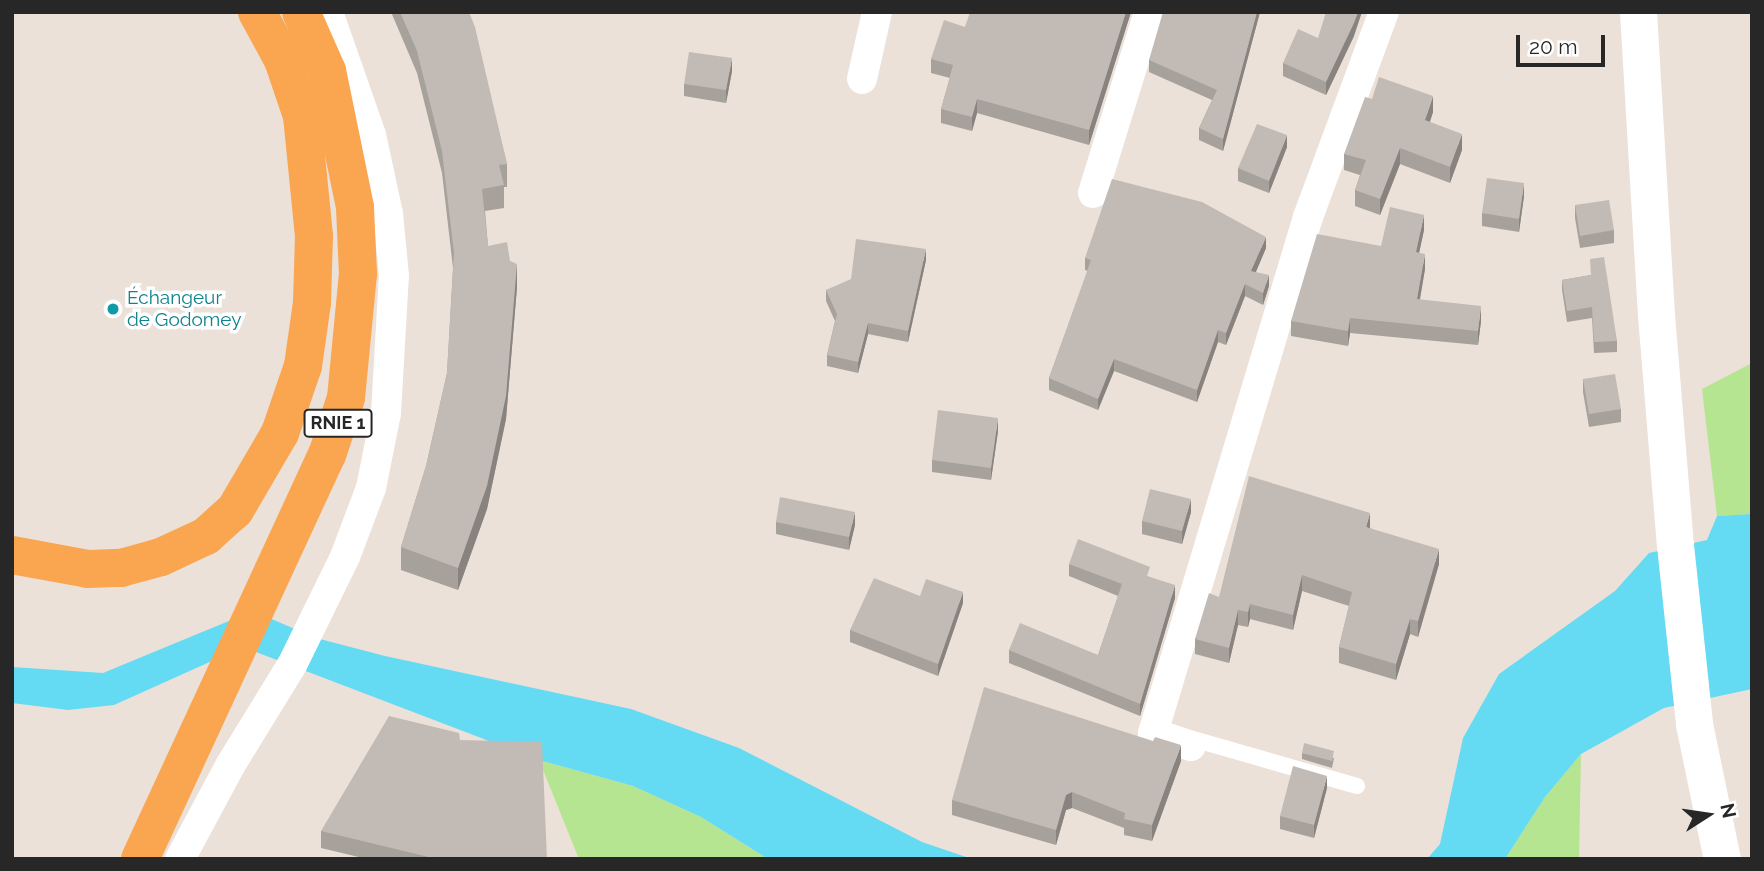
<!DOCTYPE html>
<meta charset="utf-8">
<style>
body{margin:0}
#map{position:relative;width:1764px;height:871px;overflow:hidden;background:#ebe1d8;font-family:Raleway,sans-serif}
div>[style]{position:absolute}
.green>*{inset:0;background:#b6e591}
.water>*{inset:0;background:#64dbf3}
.service>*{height:16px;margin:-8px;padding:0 8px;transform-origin:8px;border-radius:8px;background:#fff}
.minor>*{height:30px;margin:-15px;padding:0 15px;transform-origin:15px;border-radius:15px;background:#fff}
.tertiary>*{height:37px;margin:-18.5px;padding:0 18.5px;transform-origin:18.5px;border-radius:18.5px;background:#fff}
.trunk>*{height:38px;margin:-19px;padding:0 19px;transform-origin:19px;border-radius:19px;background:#faa550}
.wall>*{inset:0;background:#a7a19c}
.shaded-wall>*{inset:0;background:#88837f}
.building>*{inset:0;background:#c2bbb5}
.dots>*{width:19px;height:19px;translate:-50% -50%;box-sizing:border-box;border:4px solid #fff;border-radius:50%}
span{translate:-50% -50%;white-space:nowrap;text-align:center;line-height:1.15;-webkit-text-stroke:7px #fff;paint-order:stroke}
.shield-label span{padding:2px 5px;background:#fff;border:2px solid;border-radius:5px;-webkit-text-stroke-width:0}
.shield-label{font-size:18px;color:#272727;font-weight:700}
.culture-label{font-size:19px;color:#0d838f}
.left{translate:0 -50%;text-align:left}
.frame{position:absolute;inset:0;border:14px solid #272727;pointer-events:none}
.north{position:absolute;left:1673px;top:780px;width:70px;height:70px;-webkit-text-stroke:5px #fff;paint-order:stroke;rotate:78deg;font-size:19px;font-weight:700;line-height:28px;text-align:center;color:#272727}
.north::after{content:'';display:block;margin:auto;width:24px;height:32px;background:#272727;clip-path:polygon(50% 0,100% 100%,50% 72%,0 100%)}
.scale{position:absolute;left:1516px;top:35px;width:89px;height:32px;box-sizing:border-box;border:4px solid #272727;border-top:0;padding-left:9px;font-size:21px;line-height:24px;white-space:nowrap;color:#272727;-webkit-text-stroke:5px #fff;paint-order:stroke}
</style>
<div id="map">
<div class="green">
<div style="clip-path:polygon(1752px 363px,1752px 514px,1717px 516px,1702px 389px)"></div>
<div style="clip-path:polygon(1581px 754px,1579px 857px,1505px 859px,1545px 797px)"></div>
<div style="clip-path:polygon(539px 760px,633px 786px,701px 817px,768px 859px,579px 859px)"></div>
</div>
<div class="water">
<div style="clip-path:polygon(1752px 514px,1752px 689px,1664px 708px,1581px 754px,1545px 797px,1505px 859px,1427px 859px,1440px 844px,1463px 738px,1499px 674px,1615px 591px,1649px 553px,1707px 540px,1717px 516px)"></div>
<div style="clip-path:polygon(253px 611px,316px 638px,385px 656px,631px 709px,739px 748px,922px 842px,972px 859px,768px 859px,701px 817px,633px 786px,539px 760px,243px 647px,114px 705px,68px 710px,12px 703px,12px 667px,103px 673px)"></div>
</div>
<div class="service">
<div style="left:1186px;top:737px;width:178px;rotate:16deg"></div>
</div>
<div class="minor">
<div style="left:862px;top:79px;width:69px;rotate:-77.4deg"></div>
<div style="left:1093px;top:193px;width:189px;rotate:-72.8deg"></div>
<div style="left:1191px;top:746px;width:40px;rotate:-161.1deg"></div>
<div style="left:1153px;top:733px;width:539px;rotate:-73.28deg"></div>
<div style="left:1308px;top:217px;width:219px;rotate:-69.7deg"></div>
<div style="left:180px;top:859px;width:108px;rotate:-61.8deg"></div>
<div style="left:231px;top:764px;width:116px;rotate:-58.4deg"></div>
<div style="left:292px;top:665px;width:120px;rotate:-63.9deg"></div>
<div style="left:345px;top:557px;width:74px;rotate:-69.4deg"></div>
<div style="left:371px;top:488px;width:76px;rotate:-78.7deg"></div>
<div style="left:386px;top:413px;width:137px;rotate:-86.7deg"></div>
<div style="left:394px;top:276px;width:62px;rotate:-95.5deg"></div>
<div style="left:388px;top:214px;width:81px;rotate:-102.1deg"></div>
<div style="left:371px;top:135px;width:130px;rotate:-109.3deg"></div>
</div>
<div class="tertiary">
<div style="left:1638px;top:12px;width:304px;rotate:86.6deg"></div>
<div style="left:1656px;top:315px;width:231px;rotate:85.3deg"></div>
<div style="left:1675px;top:545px;width:180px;rotate:83.9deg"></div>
<div style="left:1694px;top:724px;width:138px;rotate:78.3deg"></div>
</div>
<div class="trunk">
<div style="left:12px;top:555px;width:77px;rotate:10.4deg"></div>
<div style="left:88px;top:569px;width:33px;rotate:-2deg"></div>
<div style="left:121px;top:568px;width:41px;rotate:-15.4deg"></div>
<div style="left:161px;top:557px;width:50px;rotate:-25deg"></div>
<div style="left:206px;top:536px;width:39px;rotate:-42deg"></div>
<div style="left:235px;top:510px;width:89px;rotate:-59.7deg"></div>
<div style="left:280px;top:433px;width:71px;rotate:-71.1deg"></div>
<div style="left:303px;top:366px;width:64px;rotate:-81.9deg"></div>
<div style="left:312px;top:303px;width:67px;rotate:-88.3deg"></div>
<div style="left:314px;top:236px;width:121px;rotate:-95.7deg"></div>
<div style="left:302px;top:116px;width:59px;rotate:-108.7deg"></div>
<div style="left:283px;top:60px;width:55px;rotate:-118.4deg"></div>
<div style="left:140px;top:859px;width:445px;rotate:-65.2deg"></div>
<div style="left:327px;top:455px;width:60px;rotate:-71.6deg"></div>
<div style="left:346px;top:398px;width:125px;rotate:-84.5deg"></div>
<div style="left:358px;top:274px;width:67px;rotate:-92.6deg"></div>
<div style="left:355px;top:207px;width:139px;rotate:-101.6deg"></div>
<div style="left:327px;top:71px;width:64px;rotate:-113.8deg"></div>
</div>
<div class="wall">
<div style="clip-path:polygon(391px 12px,469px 12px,507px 164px,507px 187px,504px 187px,504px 208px,485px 211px,488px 246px,510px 261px,517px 287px,506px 419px,487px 509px,458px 590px,401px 570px,401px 547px,426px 466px,447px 373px,453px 268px,442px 173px,417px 73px)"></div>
<div style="clip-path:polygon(1131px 12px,1089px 145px,977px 113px,972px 131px,941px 123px,941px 109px,950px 78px,931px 73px,931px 59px,965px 27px)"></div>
<div style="clip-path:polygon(1202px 12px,1260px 12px,1223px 151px,1199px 140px,1199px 128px,1212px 100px,1149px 72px,1149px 60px)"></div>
<div style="clip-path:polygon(1354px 36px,1326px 95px,1283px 76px,1283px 63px,1318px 38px)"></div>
<div style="clip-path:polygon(732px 71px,726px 103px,684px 96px,684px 84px)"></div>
<div style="clip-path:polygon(1433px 112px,1430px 122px,1462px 150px,1450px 183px,1400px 164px,1380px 215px,1355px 206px,1355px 190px,1360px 175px,1344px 170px,1344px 154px)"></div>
<div style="clip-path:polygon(1287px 147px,1269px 193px,1238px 181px,1238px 168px)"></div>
<div style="clip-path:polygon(1524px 196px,1519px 232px,1482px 226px,1482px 213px)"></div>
<div style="clip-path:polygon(1575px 205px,1614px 230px,1614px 243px,1580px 248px,1575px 218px)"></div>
<div style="clip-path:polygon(1424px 230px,1419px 253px,1425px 269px,1420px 300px,1481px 321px,1478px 345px,1350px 333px,1348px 346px,1291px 336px,1291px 321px,1381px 246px)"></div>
<div style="clip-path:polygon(1266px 248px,1256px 272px,1269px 286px,1263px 305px,1245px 296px,1226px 345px,1218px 342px,1197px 402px,1114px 371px,1098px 410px,1049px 390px,1049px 378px,1088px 271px,1085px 270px,1085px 258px)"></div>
<div style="clip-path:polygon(926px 260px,908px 342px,868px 334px,858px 373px,827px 366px,827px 355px,835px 321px,826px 301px,826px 290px)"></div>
<div style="clip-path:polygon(1591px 275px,1617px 341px,1617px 352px,1594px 353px,1592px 318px,1567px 322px,1562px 290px,1562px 280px)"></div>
<div style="clip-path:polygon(1583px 379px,1621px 409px,1621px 422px,1589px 427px,1583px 392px)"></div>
<div style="clip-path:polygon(998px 431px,991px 480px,932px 472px,932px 460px)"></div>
<div style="clip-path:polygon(1191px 512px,1182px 544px,1142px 534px,1142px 521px)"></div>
<div style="clip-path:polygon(776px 522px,855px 525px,849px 550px,776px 534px)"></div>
<div style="clip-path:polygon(1370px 528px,1439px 564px,1418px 637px,1410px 634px,1396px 680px,1339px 663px,1339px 647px,1349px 606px,1302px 591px,1293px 630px,1250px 619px,1248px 627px,1238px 625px,1229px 663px,1195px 654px,1195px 639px,1219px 597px)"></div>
<div style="clip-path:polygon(1069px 564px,1150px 577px,1175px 598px,1140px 716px,1009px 663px,1009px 650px,1098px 655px,1118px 596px,1069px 576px)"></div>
<div style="clip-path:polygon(920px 596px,963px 603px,938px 676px,850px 642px,850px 630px)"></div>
<div style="clip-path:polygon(460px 740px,547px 859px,367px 859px,321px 848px,321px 831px)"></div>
<div style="clip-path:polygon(1302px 753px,1334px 758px,1332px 768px,1302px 759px)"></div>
<div style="clip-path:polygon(1181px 761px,1152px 841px,1124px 835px,1124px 828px,1072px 808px,1066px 810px,1056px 845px,952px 815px,952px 800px)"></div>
<div style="clip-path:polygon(1327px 788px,1314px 838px,1280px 829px,1280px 816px)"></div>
</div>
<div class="shaded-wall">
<div style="clip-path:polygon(1126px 12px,1131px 12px,1089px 145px,1089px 130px)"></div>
<div style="clip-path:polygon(1257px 12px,1260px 12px,1223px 151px,1223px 139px)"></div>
<div style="clip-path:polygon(1358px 12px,1362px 12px,1354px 36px,1326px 95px,1326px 82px)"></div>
<div style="clip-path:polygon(732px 58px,732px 71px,726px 103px,726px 90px)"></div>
<div style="clip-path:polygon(1433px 96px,1433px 112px,1425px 136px,1425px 120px)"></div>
<div style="clip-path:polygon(977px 99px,977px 113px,972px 131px,972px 117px)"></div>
<div style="clip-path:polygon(1462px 134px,1462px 150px,1450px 183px,1450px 167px)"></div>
<div style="clip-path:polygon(1287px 135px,1287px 147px,1269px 193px,1269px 181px)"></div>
<div style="clip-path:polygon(1400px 148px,1400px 164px,1380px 215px,1380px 199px)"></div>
<div style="clip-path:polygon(1524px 183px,1524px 196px,1519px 232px,1519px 219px)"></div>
<div style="clip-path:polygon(1424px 215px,1424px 230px,1416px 267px,1416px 252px)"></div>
<div style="clip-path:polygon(1266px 237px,1266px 248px,1251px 283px,1251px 271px)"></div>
<div style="clip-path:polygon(926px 249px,926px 260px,908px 342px,908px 331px)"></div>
<div style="clip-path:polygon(1425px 254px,1425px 269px,1417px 314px,1417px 299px)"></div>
<div style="clip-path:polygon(517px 264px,517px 287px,506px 419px,487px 509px,458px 590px,458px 568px)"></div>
<div style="clip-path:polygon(1269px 275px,1269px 286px,1263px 305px,1263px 293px)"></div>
<div style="clip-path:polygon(1245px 284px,1245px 296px,1226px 345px,1226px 333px)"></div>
<div style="clip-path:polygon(1481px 306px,1481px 321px,1478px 345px,1478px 331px)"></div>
<div style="clip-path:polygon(1350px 318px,1350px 333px,1348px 346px,1348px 331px)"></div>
<div style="clip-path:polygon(868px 323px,868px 334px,858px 373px,858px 362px)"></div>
<div style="clip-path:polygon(1218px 330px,1218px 342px,1197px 402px,1197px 390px)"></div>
<div style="clip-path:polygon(1114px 359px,1114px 371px,1098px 410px,1098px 399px)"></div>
<div style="clip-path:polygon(998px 418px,998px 431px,991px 480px,991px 468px)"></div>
<div style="clip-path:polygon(1191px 499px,1191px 512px,1182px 544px,1182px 531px)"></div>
<div style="clip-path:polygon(855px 512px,855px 525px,849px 550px,849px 537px)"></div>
<div style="clip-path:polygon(1370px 513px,1370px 529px,1366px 527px)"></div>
<div style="clip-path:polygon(1439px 549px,1439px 564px,1418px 637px,1418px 621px)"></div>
<div style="clip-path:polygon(1302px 575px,1302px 591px,1293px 630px,1293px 615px)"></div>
<div style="clip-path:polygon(1175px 585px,1175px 598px,1140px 716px,1140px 704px)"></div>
<div style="clip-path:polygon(963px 592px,963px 603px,938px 676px,938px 664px)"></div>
<div style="clip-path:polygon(1250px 604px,1250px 619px,1248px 627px,1248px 612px)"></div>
<div style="clip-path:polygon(1238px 610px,1238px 625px,1229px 663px,1229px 648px)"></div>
<div style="clip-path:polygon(1410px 619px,1410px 634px,1396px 680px,1396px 664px)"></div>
<div style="clip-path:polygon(1181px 745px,1181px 761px,1152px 841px,1152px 825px)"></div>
<div style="clip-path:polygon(1327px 776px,1327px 788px,1314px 838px,1314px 825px)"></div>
<div style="clip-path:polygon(1072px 792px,1072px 808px,1066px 810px,1056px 845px,1056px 830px,1066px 795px)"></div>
</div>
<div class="building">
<div style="clip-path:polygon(400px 12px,469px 12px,475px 27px,507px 164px,499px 165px,504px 185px,482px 189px,488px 246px,507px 242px,510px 261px,517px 264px,506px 396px,487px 486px,458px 568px,401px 547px,426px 466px,447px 373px,454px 253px,442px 151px,417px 51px)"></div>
<div style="clip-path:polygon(970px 12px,1126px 12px,1089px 130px,977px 99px,972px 117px,941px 109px,953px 65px,931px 59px,944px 20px,965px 27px)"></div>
<div style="clip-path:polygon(1163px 12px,1257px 12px,1223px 139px,1199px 128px,1217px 90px,1149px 60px)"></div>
<div style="clip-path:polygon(1326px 12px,1358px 12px,1354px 23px,1326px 82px,1283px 63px,1298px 29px,1318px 38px)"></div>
<div style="clip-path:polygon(689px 52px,732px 58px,726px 90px,684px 84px)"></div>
<div style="clip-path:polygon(1379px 77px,1433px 96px,1425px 120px,1462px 134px,1450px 167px,1400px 148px,1380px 199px,1355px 190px,1366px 160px,1344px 154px,1365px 97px,1372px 99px)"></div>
<div style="clip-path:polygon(1257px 124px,1287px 135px,1269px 181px,1238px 168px)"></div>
<div style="clip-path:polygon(1487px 178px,1524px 183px,1519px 219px,1482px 213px)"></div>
<div style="clip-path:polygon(1112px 179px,1202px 202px,1266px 237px,1251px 271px,1269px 275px,1263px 293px,1245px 284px,1226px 333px,1218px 330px,1197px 390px,1114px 359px,1098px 399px,1049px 378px,1091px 260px,1085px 258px)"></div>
<div style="clip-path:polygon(1609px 200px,1614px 230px,1580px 236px,1575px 205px)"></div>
<div style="clip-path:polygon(1390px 207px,1424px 215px,1416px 252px,1425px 254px,1417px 299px,1481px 306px,1478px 331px,1350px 318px,1348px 331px,1291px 321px,1317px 234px,1381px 246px)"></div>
<div style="clip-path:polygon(856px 239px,926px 249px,908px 331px,868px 323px,858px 362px,827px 355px,837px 314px,826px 290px,851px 279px)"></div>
<div style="clip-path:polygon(1604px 257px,1617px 341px,1594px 342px,1592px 307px,1567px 311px,1562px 280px,1591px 275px,1590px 259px)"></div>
<div style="clip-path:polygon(1615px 374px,1621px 409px,1589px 414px,1583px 379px)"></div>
<div style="clip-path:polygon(938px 410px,998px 418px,991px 468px,932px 460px)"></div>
<div style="clip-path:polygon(1249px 476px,1370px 513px,1366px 527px,1439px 549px,1418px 621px,1410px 619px,1396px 664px,1339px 647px,1352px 592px,1302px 575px,1293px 615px,1250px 604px,1248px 612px,1238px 610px,1229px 648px,1195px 639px,1209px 593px,1219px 597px)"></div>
<div style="clip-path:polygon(1150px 489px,1191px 499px,1182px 531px,1142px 521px)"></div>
<div style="clip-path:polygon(780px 497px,855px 512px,849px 537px,776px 522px)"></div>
<div style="clip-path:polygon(1078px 539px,1150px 567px,1147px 576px,1175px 585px,1140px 704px,1009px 650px,1020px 623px,1098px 655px,1122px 584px,1069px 564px)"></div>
<div style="clip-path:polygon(874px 578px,920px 596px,926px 579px,963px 592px,938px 664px,850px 630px)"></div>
<div style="clip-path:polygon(984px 687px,1153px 741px,1155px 737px,1181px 745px,1152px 825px,1124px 819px,1125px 813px,1072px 792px,1066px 795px,1056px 830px,952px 800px)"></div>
<div style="clip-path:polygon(389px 716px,459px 733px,460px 740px,542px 742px,547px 859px,437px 859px,321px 831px)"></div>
<div style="clip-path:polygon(1304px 743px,1334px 751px,1332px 761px,1302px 753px)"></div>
<div style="clip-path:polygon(1293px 766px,1327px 776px,1314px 825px,1280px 816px)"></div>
</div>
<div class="dots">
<div style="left:113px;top:309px;background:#0f9aa8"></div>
</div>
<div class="shield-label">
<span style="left:338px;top:423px">RNIE 1</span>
</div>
<div class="culture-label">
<span class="left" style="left:127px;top:309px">Échangeur<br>de Godomey</span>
</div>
<div class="frame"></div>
<div class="north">N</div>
<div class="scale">20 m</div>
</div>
